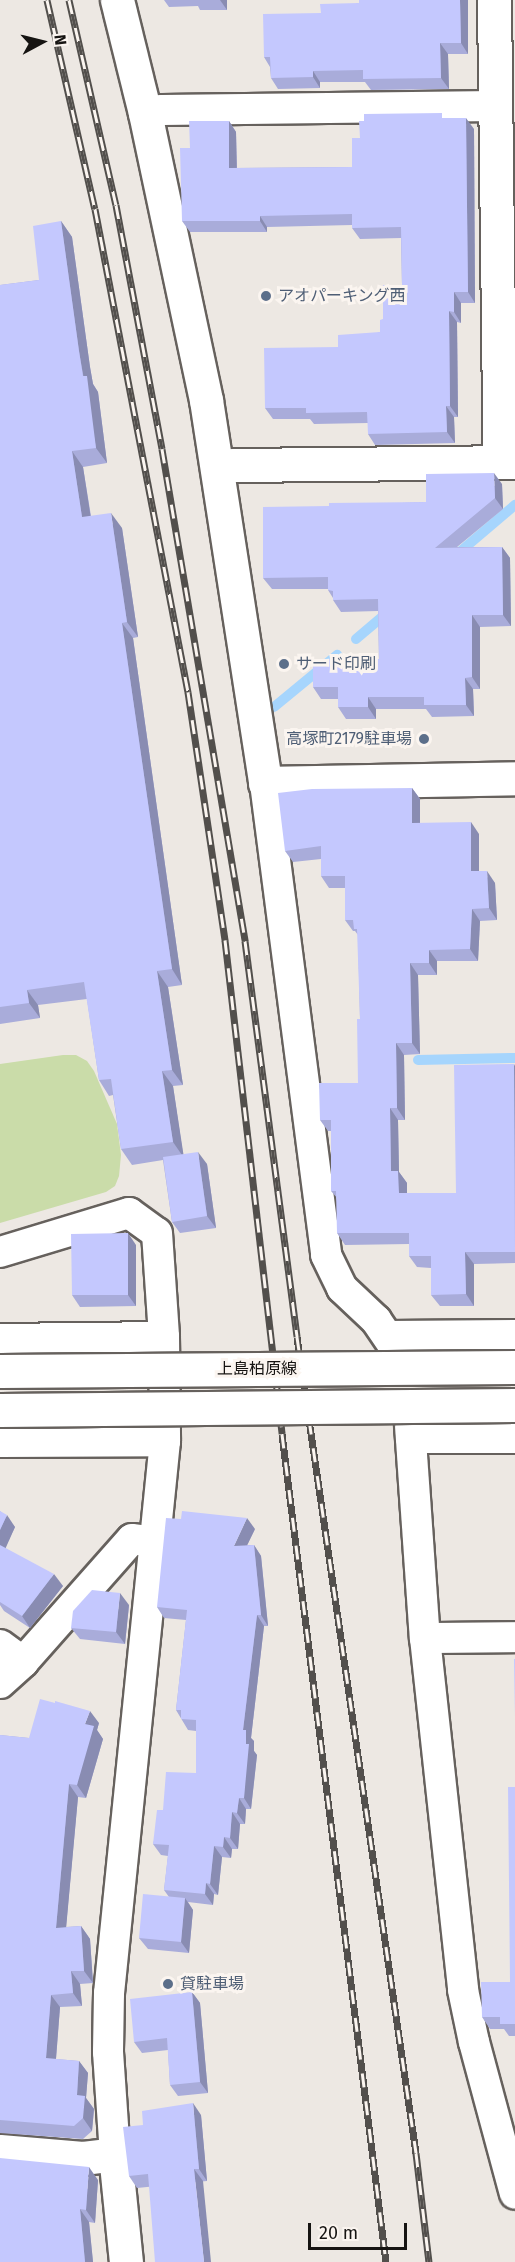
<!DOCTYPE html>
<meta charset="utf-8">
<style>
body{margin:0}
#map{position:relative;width:515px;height:2262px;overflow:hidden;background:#ede8e3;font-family:"Fira Sans","Noto Sans JP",sans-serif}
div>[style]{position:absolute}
.green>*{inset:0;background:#cadca9}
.stream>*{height:10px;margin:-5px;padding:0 5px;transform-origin:5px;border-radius:5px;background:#a6d5fd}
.roads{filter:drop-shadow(2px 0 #66615d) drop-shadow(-2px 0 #66615d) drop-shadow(0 2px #66615d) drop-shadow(0 -2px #66615d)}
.minor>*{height:30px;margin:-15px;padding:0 15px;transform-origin:15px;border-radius:15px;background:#fff}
.tertiary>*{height:33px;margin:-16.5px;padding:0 16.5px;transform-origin:16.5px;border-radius:16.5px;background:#fff}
.secondary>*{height:33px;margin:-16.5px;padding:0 16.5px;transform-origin:16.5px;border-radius:16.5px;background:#fff}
.rail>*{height:7px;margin-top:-3.5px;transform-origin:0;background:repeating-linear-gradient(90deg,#fbf5f0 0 14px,#524f4c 0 28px);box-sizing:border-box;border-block:2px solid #524f4c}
.bridges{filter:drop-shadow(2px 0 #66615d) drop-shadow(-2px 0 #66615d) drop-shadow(0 2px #66615d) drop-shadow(0 -2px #66615d)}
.tertiary-bridge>*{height:33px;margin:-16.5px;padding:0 16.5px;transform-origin:16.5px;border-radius:16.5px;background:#fff}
.wall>*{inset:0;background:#a9acda}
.shaded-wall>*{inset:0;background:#898cb2}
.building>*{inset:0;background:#c4c8fe}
.dots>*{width:16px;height:16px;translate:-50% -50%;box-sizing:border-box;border:3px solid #fbf5f0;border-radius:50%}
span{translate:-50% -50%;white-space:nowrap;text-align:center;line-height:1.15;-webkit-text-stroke:6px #fbf5f0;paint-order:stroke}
.service-label{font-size:16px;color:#4e5e75}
.left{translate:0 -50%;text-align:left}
.right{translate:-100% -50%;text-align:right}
.street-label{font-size:16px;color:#161412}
.north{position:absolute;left:12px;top:12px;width:60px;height:60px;-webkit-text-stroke:4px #fbf5f0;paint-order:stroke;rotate:83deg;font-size:16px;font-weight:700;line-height:24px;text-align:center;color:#161412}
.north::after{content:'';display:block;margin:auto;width:21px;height:27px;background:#161412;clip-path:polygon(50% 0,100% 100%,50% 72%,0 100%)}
.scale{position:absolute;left:308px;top:2223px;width:99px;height:27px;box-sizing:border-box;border:3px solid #161412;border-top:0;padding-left:8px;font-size:18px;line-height:21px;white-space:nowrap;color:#161412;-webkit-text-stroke:4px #fbf5f0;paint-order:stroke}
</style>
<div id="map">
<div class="green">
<div style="clip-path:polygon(63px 1055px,76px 1055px,87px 1061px,94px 1071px,117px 1124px,121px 1155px,119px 1176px,115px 1186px,106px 1192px,0 1223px,0 1064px)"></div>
</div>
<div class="stream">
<div style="left:455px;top:556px;width:79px;rotate:-40.4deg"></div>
<div style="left:356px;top:639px;width:42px;rotate:-40.2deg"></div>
<div style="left:274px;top:707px;width:82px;rotate:-39.5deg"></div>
<div style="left:418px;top:1060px;width:97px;rotate:-1.2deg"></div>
</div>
<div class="roads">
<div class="minor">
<div style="left:145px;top:113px;width:17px;rotate:-10deg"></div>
<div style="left:162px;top:110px;width:333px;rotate:-0.7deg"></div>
<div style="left:265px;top:783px;width:476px;rotate:82.6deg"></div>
<div style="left:326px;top:1255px;width:37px;rotate:64deg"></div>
<div style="left:342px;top:1288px;width:47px;rotate:43.3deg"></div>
<div style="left:376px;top:1320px;width:34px;rotate:56deg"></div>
<div style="left:0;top:1252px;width:135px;rotate:-16.8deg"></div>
<div style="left:129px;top:1213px;width:34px;rotate:36deg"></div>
<div style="left:157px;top:1233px;width:104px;rotate:86.1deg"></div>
<div style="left:164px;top:1337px;width:104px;rotate:89.4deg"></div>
<div style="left:165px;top:1441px;width:555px;rotate:95.79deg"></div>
<div style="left:109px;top:1993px;width:59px;rotate:91deg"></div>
<div style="left:108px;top:2052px;width:102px;rotate:86.1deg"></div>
<div style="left:389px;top:1336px;width:126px;rotate:-0.5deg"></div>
<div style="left:0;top:1339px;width:164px;rotate:-0.7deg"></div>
<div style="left:410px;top:1426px;width:213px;rotate:86deg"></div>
<div style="left:425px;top:1638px;width:354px;rotate:83.8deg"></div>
<div style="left:463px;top:1990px;width:53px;rotate:78.1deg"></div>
<div style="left:474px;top:2042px;width:157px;rotate:74.9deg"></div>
<div style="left:411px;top:1438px;width:104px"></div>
<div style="left:0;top:1442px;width:165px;rotate:-0.3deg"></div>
<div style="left:425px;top:1638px;width:90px;rotate:-0.6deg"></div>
<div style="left:0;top:1645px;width:29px;rotate:36deg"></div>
<div style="left:0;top:1683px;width:31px;rotate:-42deg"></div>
<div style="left:23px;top:1662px;width:164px;rotate:-48.5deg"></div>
<div style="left:132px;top:1539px;width:23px;rotate:7deg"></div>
</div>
<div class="tertiary">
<div style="left:117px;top:0;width:116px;rotate:76.1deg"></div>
<div style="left:145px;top:113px;width:293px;rotate:78deg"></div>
<div style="left:206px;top:400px;width:388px;rotate:81.2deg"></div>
<div style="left:265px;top:783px;width:250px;rotate:-1.1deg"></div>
<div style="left:494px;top:0;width:462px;rotate:89.3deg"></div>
<div style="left:217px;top:468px;width:17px;rotate:-10deg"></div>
<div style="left:234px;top:465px;width:281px;rotate:-0.6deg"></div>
</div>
<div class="secondary">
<div style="left:0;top:2151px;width:83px;rotate:4.8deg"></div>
<div style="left:83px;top:2158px;width:32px;rotate:-7deg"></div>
<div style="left:115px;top:2154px;width:109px;rotate:84.2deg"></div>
</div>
</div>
<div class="rail">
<div style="left:47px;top:0;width:214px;rotate:77.1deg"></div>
<div style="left:95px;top:209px;width:492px;rotate:79.1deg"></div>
<div style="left:188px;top:692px;width:251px;rotate:81.5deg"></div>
<div style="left:225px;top:940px;width:497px;rotate:83.4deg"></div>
<div style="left:282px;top:1434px;width:835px;rotate:82.84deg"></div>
<div style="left:69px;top:0;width:210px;rotate:77.1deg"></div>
<div style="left:116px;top:205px;width:248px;rotate:79.3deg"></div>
<div style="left:162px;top:449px;width:499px;rotate:80.4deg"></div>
<div style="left:245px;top:941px;width:399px;rotate:82.5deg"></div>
<div style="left:297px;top:1337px;width:825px;rotate:81.7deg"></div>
<div style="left:416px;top:2153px;width:110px;rotate:83.2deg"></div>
</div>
<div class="bridges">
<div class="tertiary-bridge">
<div style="left:0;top:1371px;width:515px;rotate:-0.45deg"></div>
<div style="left:0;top:1410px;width:515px;rotate:-0.56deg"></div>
</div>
</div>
<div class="wall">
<div style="clip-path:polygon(164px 0,227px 0,227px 10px,200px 10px,198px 6px,169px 7px)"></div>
<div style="clip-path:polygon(359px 0,468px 0,468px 54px,448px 54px,449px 89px,371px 90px,365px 82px,320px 82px,320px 88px,278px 89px,271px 78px,270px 67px,264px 57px,321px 13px,359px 3px)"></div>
<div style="clip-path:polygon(446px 118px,474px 129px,475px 303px,461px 303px,461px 323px,457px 322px,458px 417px,454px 417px,455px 443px,375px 445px,368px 434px,368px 423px,314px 424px,310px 419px,273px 419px,265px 408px,338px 347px,380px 332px,383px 319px,402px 285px,401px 238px,360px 239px,352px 228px,352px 225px,267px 227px,267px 232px,190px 232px,182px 221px,190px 148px,229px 121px,236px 132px,237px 168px,352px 167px,360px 138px)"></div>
<div style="clip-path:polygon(61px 221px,72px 237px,90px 367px,93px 384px,98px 392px,107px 463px,83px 467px,91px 516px,122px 528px,138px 637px,133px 638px,182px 985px,168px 987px,183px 1085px,173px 1086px,183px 1154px,207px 1164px,216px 1228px,180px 1233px,172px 1222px,163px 1160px,132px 1165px,121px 1149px,113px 1095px,109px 1096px,99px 1080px,87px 999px,38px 1005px,40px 1018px,0 1024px,0 285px,39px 280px)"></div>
<div style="clip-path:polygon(502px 484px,503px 509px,457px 547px,502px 547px,510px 558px,511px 626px,480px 627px,480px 689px,473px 689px,474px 716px,432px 717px,426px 709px,376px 709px,376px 719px,346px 719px,338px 707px,338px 699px,321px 699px,313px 687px,379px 659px,378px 611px,341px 612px,333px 600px,333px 598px,328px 590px,328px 589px,272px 589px,263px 578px,329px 506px,426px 502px)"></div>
<div style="clip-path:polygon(412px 788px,420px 799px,420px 823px,479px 834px,479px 871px,495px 883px,497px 920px,480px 921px,478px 961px,437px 961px,437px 975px,418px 975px,420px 1054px,404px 1055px,405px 1120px,398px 1120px,399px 1172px,407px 1183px,407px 1193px,456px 1193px,515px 1066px,515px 1263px,474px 1264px,474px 1306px,440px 1306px,431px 1295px,431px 1268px,417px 1267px,409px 1256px,409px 1244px,345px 1245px,337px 1233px,337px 1198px,331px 1191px,331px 1131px,328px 1131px,320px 1120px,358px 1083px,360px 1019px,358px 935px,355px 931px,353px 931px,345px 920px,345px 888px,329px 888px,321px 876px,321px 859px,293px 862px,285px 851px)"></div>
<div style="clip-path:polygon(136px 1245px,136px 1306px,80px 1307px,72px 1295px)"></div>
<div style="clip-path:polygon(0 1511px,15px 1527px,5px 1548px,63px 1586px,30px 1628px,4px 1611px,0 1605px)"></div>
<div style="clip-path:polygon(255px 1529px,247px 1545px,254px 1545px,261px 1556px,268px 1626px,264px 1626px,251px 1738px,254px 1741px,254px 1751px,257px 1755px,251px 1809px,246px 1809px,245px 1824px,240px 1824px,238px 1849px,232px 1849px,231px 1858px,222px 1857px,218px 1895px,214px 1894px,213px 1905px,188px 1902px,193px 1910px,189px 1953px,148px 1949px,139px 1938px,169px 1897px,164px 1890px,168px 1856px,161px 1855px,153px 1844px,163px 1810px,196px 1773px,196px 1731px,188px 1730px,176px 1710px,186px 1620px,164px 1618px,157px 1607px)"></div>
<div style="clip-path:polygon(129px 1605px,125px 1644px,80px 1639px,71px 1628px)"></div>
<div style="clip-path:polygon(99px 1723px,97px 1730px,103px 1739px,86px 1798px,78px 1797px,66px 1927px,81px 1926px,90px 1939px,93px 1983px,80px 1984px,82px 2006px,60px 2007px,56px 2059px,79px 2061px,88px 2073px,86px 2098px,94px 2109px,92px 2131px,83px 2139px,0 2133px,0 1735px,29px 1738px)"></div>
<div style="clip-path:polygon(515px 1787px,515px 2036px,509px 2036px,504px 2029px,490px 2029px,482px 2017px,510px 1982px)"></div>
<div style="clip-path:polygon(192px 1992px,200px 2003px,208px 2093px,178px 2096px,170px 2085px,168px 2050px,142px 2053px,134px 2042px)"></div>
<div style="clip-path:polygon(201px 2115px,207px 2181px,137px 2188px,129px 2176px,143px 2125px)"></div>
<div style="clip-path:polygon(98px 2180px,95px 2223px,89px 2222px,93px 2262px,0 2262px)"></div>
</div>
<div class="shaded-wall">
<div style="clip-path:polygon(220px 0,227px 0,227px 10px)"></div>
<div style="clip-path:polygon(460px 0,468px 0,468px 54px,461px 43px)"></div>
<div style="clip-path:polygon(440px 43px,448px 54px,449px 89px,441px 78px)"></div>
<div style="clip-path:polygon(313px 71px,320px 82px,320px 88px,313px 77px)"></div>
<div style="clip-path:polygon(466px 118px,474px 129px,475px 303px,468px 292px)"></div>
<div style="clip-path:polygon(229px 121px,236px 132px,237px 179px,229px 168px)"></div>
<div style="clip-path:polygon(260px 216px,267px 227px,267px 232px,260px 221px)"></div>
<div style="clip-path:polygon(61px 221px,72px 237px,90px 367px,93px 384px,98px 392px,107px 463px,96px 448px,79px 351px)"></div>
<div style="clip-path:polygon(454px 292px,461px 303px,461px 323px,454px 312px)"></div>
<div style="clip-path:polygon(449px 311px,457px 322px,458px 417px,450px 406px)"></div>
<div style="clip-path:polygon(446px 406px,454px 417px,455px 443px,447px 432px)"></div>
<div style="clip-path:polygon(72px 451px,83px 467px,93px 532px,82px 517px)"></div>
<div style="clip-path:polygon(494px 473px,502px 484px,503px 509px,495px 498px)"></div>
<div style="clip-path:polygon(111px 513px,122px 528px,138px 637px,127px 622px)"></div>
<div style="clip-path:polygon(502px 547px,510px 558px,511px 626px,503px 615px)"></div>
<div style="clip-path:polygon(472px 615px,480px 627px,480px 689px,472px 677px)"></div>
<div style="clip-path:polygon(122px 623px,133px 638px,182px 985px,172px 969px)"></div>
<div style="clip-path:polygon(465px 678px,473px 689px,474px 716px,466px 705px)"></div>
<div style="clip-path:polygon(368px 697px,376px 709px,376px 719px,368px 707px)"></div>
<div style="clip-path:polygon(412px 788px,420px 799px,420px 835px,412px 823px)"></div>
<div style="clip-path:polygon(471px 822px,479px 834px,479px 883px,471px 871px)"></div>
<div style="clip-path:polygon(487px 871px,495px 883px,497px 920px,489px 908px)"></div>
<div style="clip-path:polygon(472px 909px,480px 921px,478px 961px,470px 949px)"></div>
<div style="clip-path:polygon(429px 950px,437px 961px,437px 975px,429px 963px)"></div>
<div style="clip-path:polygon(410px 963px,418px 975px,420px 1054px,412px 1043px)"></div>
<div style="clip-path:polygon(157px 971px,168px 987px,183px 1085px,172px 1070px)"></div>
<div style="clip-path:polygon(27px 990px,38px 1005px,40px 1018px,29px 1003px)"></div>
<div style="clip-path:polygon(396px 1043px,404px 1055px,405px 1120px,397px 1108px)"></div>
<div style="clip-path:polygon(514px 1064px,515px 1066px,515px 1172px)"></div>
<div style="clip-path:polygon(162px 1071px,173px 1086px,184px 1158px,173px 1142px)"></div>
<div style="clip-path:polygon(390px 1108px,398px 1120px,399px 1172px,407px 1183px,407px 1205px,399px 1193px,391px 1171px)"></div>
<div style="clip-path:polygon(198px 1152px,207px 1164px,216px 1228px,207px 1216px)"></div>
<div style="clip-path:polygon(128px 1233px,136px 1245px,136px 1306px,128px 1295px)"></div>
<div style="clip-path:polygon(465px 1252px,474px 1264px,474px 1306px,466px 1294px)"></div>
<div style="clip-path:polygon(7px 1515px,15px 1527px,3px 1554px,0 1550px,0 1530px)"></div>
<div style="clip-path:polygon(247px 1518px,255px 1529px,241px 1558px,234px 1546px)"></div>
<div style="clip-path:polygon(254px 1545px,261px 1556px,268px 1626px,261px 1615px)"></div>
<div style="clip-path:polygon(54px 1574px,63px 1586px,30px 1628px,22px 1616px)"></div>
<div style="clip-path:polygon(120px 1593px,129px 1605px,125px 1644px,116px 1632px)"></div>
<div style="clip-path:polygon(257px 1615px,264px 1626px,251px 1738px,254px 1741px,254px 1751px,257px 1755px,251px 1809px,244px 1798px,246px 1744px,243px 1730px)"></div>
<div style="clip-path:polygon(90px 1711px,99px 1723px,97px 1730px,103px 1739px,86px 1798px,77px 1785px,85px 1724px)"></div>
<div style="clip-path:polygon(69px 1784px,78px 1797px,65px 1940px,56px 1928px)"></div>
<div style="clip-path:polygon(239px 1798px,246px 1809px,245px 1824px,237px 1813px)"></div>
<div style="clip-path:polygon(232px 1812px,240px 1824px,238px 1849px,230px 1838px)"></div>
<div style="clip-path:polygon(224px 1837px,232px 1849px,231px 1858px,223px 1847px)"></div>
<div style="clip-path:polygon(214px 1846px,222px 1857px,218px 1895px,210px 1884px)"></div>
<div style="clip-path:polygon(206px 1883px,214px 1894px,213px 1905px,205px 1894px)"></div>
<div style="clip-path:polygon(185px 1898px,193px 1910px,189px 1953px,181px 1942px)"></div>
<div style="clip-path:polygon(81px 1926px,90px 1939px,93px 1983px,84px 1971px)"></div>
<div style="clip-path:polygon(71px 1971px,80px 1984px,82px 2006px,73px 1993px)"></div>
<div style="clip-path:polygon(192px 1992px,200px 2003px,208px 2093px,200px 2082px)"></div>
<div style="clip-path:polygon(51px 1995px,60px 2007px,55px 2071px,46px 2058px)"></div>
<div style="clip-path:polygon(79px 2061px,88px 2073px,86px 2098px,94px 2109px,92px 2131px,83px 2118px,77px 2095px)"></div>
<div style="clip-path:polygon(193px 2103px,201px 2115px,207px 2181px,199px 2169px)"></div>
<div style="clip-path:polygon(89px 2167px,98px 2180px,95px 2223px,86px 2210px)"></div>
<div style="clip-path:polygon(194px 2169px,203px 2181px,211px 2262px,204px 2262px)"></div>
<div style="clip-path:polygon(80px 2209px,89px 2222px,93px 2262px,85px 2262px)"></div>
</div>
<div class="building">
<div style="clip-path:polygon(359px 0,460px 0,461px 43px,440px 43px,441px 78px,363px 79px,363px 70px,313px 71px,313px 77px,271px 78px,270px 57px,264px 57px,263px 14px,321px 13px,320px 4px,359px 3px)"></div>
<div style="clip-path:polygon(442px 113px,442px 118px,466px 118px,468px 292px,454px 292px,454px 312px,449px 311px,450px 406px,446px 406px,447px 432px,368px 434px,367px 412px,306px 413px,306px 408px,265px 408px,264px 348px,338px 347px,338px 335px,380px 332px,380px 320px,383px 319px,383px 285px,402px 285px,401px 227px,352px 228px,352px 214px,260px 216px,260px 221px,182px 221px,180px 148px,190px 148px,189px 121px,229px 121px,229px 168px,352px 167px,352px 138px,360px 138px,359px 121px,364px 121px,364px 114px)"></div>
<div style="clip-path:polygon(61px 221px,79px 351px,83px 376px,87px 376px,96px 448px,72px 451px,82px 517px,111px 513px,127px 622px,122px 623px,172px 969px,157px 971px,172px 1070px,162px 1071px,173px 1142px,121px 1149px,111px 1079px,99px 1080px,84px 982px,27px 990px,29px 1003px,0 1007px,0 285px,39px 280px,33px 226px)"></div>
<div style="clip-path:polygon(494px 473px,495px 498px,435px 548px,502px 547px,503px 615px,472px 615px,472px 677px,465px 678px,466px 705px,424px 705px,424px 697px,368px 697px,368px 707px,338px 707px,338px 687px,313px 687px,313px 659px,379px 659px,378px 599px,333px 600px,333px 591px,328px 590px,328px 577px,263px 578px,263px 507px,329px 506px,329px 503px,426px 502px,426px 474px)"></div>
<div style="clip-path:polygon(412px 788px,412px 823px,471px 822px,471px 871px,487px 871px,489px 908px,472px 909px,470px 949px,429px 950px,429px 963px,410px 963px,412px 1043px,396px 1043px,397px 1108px,390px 1108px,391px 1171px,398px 1171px,399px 1193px,456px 1193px,454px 1065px,514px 1064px,515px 1252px,465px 1252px,466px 1294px,431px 1295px,431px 1256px,409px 1256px,409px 1233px,337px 1233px,336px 1191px,331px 1191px,331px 1120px,320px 1120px,319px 1083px,358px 1083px,357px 1019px,360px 1019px,357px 929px,354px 929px,353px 920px,345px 920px,345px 876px,321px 876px,321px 846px,285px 851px,278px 793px,312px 789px)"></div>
<div style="clip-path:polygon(198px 1152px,207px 1216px,172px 1222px,163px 1157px)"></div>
<div style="clip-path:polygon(128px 1233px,128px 1295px,72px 1295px,71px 1234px)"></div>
<div style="clip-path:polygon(0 1511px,7px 1515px,0 1530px)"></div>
<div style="clip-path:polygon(182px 1511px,247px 1518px,234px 1546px,254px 1545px,261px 1615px,257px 1615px,243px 1730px,246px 1730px,246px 1744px,249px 1744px,244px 1798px,239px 1798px,237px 1813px,232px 1812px,230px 1838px,224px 1837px,223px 1847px,214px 1846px,210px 1884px,206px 1883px,205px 1894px,164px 1890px,169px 1845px,153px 1844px,157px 1810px,163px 1810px,166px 1772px,196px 1773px,196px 1720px,181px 1719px,181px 1710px,176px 1710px,187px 1610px,157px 1607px,166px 1518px,181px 1519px)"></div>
<div style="clip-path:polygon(0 1545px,54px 1574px,22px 1616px,0 1602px)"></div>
<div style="clip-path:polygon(92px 1590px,120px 1593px,116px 1632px,71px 1628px,73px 1611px)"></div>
<div style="clip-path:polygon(514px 1659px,515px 1659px,515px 1717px)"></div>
<div style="clip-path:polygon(40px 1699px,55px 1703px,55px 1701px,90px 1711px,85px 1724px,94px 1726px,77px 1785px,69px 1784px,56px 1928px,81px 1926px,84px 1971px,71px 1971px,73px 1993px,51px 1995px,46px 2058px,79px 2061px,77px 2095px,85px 2096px,83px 2118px,74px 2126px,0 2120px,0 1735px,29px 1738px)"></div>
<div style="clip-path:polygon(508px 1787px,515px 1787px,515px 2024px,500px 2024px,500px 2017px,482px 2017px,481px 1982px,510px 1982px)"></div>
<div style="clip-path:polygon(143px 1894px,185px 1898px,181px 1942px,139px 1938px)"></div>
<div style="clip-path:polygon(192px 1992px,200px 2082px,170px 2085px,167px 2038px,134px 2042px,130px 1999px)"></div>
<div style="clip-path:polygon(193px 2103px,199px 2169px,194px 2169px,204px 2262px,155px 2262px,148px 2174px,129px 2176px,123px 2127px,143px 2125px,142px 2111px)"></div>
<div style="clip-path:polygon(0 2158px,89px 2167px,86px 2210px,80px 2209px,85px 2262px,0 2262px)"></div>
</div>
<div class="dots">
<div style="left:266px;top:296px;background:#5c6f8a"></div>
<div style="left:284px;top:664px;background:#5c6f8a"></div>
<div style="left:424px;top:739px;background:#5c6f8a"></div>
<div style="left:168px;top:1984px;background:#5c6f8a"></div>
</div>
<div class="service-label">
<span class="left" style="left:278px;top:296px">アオパーキング西</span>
<span class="left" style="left:296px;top:664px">サード印刷</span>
<span class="right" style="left:412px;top:739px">高塚町2179駐車場</span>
<span class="left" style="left:180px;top:1984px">貸駐車場</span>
</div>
<div class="street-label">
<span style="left:257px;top:1369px">上島柏原線</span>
</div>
<div class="north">N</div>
<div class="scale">20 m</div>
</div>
